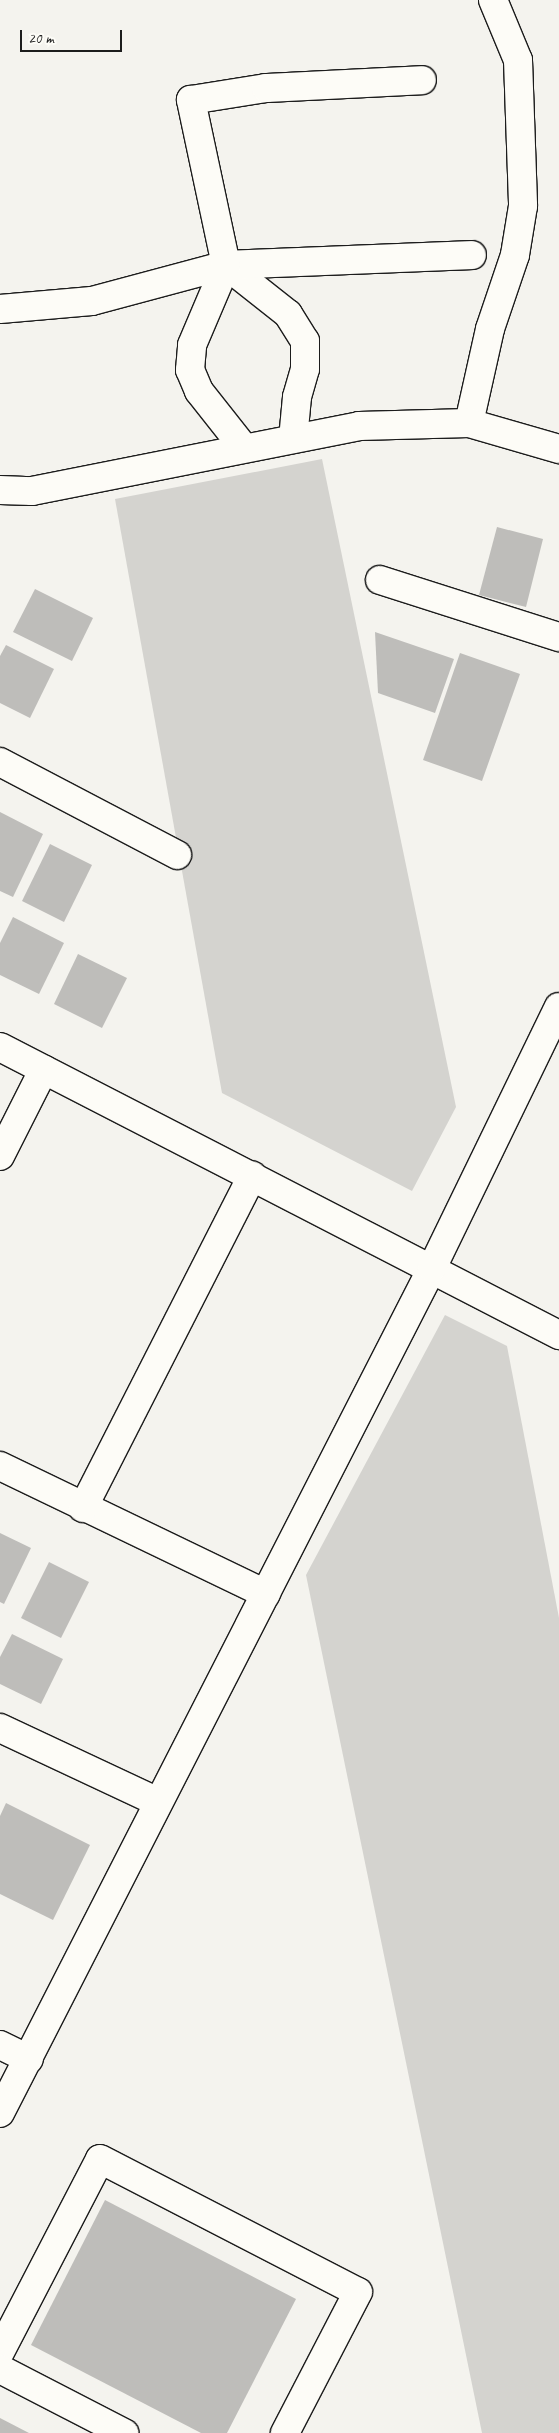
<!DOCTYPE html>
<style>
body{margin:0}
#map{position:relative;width:559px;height:2433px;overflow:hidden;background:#f4f3ee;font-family:Caveat,sans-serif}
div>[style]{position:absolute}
.green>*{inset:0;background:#d4d3cf}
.building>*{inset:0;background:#bebdba}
.roads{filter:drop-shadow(1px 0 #1c1c1c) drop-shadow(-1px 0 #1c1c1c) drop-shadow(0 1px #1c1c1c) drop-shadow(0 -1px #1c1c1c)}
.minor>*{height:28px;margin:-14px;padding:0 14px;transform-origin:14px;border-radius:14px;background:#fdfcf7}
span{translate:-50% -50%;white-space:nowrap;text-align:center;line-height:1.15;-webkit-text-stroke:4px #fdfcf7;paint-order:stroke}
.scale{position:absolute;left:20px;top:30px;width:102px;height:22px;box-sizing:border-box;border:2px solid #1c1c1c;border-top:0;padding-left:6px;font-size:15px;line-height:18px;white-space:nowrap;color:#1c1c1c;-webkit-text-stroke:4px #fdfcf7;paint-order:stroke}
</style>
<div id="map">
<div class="green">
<div style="clip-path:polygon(322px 459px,456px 1107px,412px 1191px,222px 1093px,115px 499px)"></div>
<div style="clip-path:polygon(445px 1315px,507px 1346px,559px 1618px,559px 2433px,482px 2433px,306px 1575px)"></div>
</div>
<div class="building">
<div style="clip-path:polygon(497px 527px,543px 539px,526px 607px,479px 595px)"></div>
<div style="clip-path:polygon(35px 589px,93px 618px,72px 661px,13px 632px)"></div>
<div style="clip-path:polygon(375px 632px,454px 659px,435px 713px,378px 693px)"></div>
<div style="clip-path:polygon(6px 645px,54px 669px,30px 718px,0 703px,0 656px)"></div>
<div style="clip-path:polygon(460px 653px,520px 674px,482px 781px,423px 760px)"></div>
<div style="clip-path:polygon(0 812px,43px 834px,13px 897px,0 891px)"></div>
<div style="clip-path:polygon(50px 844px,92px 865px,64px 922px,22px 901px)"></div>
<div style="clip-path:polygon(13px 917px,64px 943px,39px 994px,0 975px,0 943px)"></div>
<div style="clip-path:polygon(78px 954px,127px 978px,102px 1028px,54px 1004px)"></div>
<div style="clip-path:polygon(0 1533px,31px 1548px,4px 1604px,0 1602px)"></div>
<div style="clip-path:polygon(49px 1562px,89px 1582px,61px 1638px,21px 1618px)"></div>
<div style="clip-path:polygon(12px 1634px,63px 1659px,41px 1704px,0 1684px,0 1657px)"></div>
<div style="clip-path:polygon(6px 1803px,90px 1845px,53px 1920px,0 1894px,0 1816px)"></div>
<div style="clip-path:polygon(105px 2200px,296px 2299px,227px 2433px,201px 2433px,31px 2345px)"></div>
<div style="clip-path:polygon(0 2418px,29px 2433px,0 2433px)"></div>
</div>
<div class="roads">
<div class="minor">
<div style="left:493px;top:0;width:65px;rotate:67.4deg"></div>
<div style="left:518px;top:60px;width:146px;rotate:88deg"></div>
<div style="left:523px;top:206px;width:50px;rotate:99.3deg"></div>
<div style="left:515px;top:255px;width:78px;rotate:108.7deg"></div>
<div style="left:490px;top:329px;width:96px;rotate:102.6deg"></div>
<div style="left:469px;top:423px;width:94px;rotate:16.1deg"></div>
<div style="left:226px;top:265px;width:79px;rotate:38.3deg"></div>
<div style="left:288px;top:314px;width:32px;rotate:58deg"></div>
<div style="left:305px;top:341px;width:28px;rotate:90deg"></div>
<div style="left:305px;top:369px;width:29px;rotate:106deg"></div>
<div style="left:297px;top:397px;width:42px;rotate:95.4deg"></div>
<div style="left:0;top:309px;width:92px;rotate:-5deg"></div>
<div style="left:92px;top:301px;width:139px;rotate:-15deg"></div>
<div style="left:226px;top:265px;width:246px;rotate:-2.3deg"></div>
<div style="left:244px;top:448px;width:73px;rotate:-128.3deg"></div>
<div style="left:199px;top:391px;width:23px;rotate:-113deg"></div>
<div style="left:190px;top:370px;width:25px;rotate:-85deg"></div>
<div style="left:192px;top:345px;width:87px;rotate:-67deg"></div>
<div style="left:226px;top:265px;width:169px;rotate:-102deg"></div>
<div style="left:191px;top:100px;width:76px;rotate:-9.1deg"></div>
<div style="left:266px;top:88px;width:156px;rotate:-2.9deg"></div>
<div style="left:0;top:490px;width:32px;rotate:2deg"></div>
<div style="left:32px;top:491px;width:333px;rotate:-11.2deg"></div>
<div style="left:359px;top:426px;width:110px;rotate:-1.6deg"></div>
<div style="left:380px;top:580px;width:188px;rotate:17.7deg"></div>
<div style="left:0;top:762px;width:200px;rotate:27.7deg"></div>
<div style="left:0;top:1047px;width:629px;rotate:27.26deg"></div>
<div style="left:0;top:1156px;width:97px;rotate:-63.2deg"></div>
<div style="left:0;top:1466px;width:295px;rotate:25.7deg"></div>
<div style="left:83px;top:1508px;width:373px;rotate:-63deg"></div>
<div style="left:0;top:1728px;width:174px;rotate:25.1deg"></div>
<div style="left:0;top:2045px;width:32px;rotate:26deg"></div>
<div style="left:0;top:2113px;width:949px;rotate:-62.92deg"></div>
<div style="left:432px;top:1268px;width:290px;rotate:-64.1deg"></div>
<div style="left:0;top:2352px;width:217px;rotate:-62.6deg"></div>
<div style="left:100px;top:2159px;width:290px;rotate:27.3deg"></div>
<div style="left:358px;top:2292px;width:159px;rotate:117.4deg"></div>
<div style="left:0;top:2369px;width:140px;rotate:27.3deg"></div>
</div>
</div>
<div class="scale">20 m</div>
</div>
